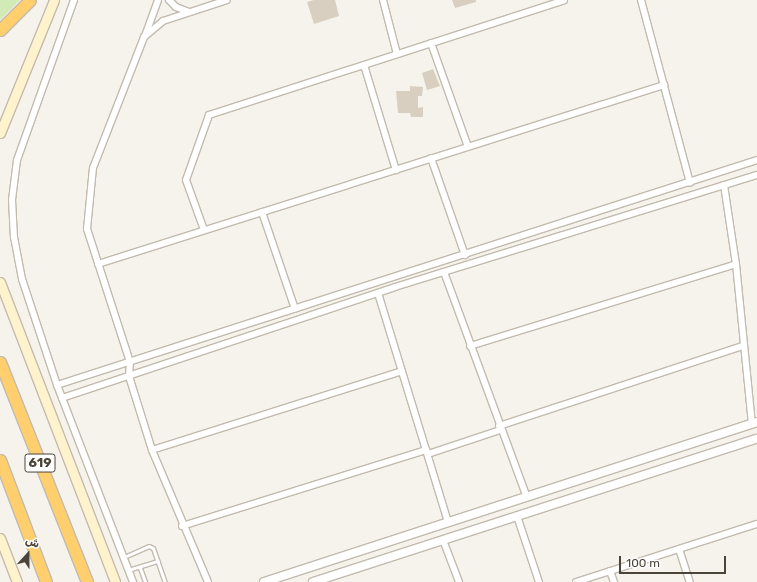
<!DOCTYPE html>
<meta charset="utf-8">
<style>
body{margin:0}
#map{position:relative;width:757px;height:582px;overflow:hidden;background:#f6f3ec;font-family:Rubik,Cairo,sans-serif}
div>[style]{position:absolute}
.green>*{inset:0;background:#d2eab5}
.building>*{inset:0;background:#d8cfc1}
.roads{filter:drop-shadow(1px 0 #c2bbae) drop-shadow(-1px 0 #c2bbae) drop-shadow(0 1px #c2bbae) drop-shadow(0 -1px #c2bbae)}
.service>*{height:3px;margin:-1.5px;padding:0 1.5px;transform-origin:1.5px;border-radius:1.5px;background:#fff}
.minor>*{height:6px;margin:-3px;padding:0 3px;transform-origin:3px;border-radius:3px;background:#fff}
.tertiary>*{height:8px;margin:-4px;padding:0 4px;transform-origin:4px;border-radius:4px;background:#fff}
.secondary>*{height:9px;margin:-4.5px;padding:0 4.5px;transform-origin:4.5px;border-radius:4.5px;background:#fff3cd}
.motorway>*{height:11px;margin:-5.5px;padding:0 5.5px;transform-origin:5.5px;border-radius:5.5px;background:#ffcf6e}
span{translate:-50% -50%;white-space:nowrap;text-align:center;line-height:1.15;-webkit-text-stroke:3px #fff;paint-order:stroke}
.shield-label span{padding:1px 3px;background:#fff;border:1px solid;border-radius:3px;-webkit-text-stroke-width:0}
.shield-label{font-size:13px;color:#4b4439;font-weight:700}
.north{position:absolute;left:8px;top:534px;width:40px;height:40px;-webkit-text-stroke:3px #fff;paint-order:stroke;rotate:21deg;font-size:11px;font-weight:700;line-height:16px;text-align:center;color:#4b4439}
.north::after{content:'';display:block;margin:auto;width:14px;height:18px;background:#4b4439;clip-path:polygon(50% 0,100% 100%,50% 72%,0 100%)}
.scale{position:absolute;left:619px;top:556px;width:107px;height:18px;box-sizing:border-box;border:2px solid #4b4439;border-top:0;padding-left:5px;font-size:12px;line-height:14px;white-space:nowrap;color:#4b4439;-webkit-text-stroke:3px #fff;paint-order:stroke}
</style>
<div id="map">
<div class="green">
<div style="clip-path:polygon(0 0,20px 0,0 20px)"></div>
</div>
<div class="building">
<div style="clip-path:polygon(314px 0,335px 0,339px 16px,314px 24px,307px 2px)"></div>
<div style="clip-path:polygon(452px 0,476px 0,476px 2px,455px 8px)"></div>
<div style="clip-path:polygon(433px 69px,440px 86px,427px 90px,422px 73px)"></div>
<div style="clip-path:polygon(410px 86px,423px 87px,422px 96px,418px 96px,418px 108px,423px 107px,423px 117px,411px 117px,410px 113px,398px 113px,396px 91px,410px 91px)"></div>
</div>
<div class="roads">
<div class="service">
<div style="left:124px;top:557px;width:27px;rotate:-24deg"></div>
<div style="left:149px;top:546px;width:4px;rotate:27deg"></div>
<div style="left:153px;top:548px;width:36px;rotate:71deg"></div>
<div style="left:140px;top:568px;width:15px;rotate:70deg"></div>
<div style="left:128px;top:570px;width:31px;rotate:-17deg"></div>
</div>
<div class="minor">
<div style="left:74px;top:0;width:170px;rotate:109.6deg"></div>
<div style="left:17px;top:160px;width:40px;rotate:97.1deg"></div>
<div style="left:12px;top:200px;width:37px;rotate:87deg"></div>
<div style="left:14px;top:237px;width:43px;rotate:79.2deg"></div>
<div style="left:22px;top:279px;width:112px;rotate:71.7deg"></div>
<div style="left:57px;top:385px;width:211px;rotate:68.9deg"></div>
<div style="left:169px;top:0;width:10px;rotate:45deg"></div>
<div style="left:176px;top:7px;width:14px;rotate:21deg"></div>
<div style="left:383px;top:0;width:56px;rotate:75.5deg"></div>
<div style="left:641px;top:0;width:189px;rotate:75deg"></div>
<div style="left:145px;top:36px;width:38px;rotate:-70deg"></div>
<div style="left:431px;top:43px;width:110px;rotate:70.4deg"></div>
<div style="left:364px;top:65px;width:110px;rotate:73.1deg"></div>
<div style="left:431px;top:158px;width:103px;rotate:70.7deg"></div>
<div style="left:724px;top:185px;width:80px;rotate:81.4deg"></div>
<div style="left:736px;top:264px;width:161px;rotate:84.3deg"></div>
<div style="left:262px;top:212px;width:102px;rotate:71.2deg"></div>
<div style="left:204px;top:230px;width:53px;rotate:-109.8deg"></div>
<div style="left:186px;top:180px;width:69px;rotate:-70.5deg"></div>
<div style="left:209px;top:115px;width:373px;rotate:-17.9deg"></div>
<div style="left:98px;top:264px;width:594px;rotate:-17.55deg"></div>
<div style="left:444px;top:272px;width:238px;rotate:69.8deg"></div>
<div style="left:378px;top:293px;width:239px;rotate:73deg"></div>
<div style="left:470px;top:346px;width:278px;rotate:-17.1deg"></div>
<div style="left:57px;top:385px;width:735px;rotate:-17.82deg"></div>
<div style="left:62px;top:398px;width:351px;rotate:-18.4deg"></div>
<div style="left:395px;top:287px;width:379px;rotate:-17.2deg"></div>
<div style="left:499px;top:426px;width:256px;rotate:-18.2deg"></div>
<div style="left:152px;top:450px;width:262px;rotate:-17.5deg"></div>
<div style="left:428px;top:454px;width:76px;rotate:-18.4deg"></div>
<div style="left:517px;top:516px;width:70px;rotate:71.6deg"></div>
<div style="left:182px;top:526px;width:256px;rotate:-17.3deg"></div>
<div style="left:443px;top:540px;width:45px;rotate:69.1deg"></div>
<div style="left:679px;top:549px;width:35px;rotate:72deg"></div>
<div style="left:610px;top:571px;width:12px;rotate:70deg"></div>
<div style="left:208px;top:582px;width:143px;rotate:-113deg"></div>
<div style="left:152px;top:450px;width:77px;rotate:-107.3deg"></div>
<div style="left:129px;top:376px;width:14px;rotate:-86deg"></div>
<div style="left:130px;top:362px;width:140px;rotate:-107.9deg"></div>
<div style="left:87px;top:229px;width:61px;rotate:-84.4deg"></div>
<div style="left:93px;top:168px;width:141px;rotate:-68.7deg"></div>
<div style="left:144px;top:37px;width:25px;rotate:-40deg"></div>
<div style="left:163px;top:21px;width:67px;rotate:-18.2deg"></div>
<div style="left:576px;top:582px;width:190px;rotate:-17.8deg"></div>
</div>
<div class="tertiary">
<div style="left:264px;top:582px;width:518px;rotate:-17.98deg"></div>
<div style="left:313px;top:582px;width:466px;rotate:-17.9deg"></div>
</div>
<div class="secondary">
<div style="left:0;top:133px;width:144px;rotate:-67.9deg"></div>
<div style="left:0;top:282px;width:321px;rotate:69deg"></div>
<div style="left:0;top:538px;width:47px;rotate:68.9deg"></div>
</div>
<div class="motorway">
<div style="left:0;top:30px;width:42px;rotate:-45deg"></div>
<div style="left:0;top:362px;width:237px;rotate:68.4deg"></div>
<div style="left:0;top:460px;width:130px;rotate:69.3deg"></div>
</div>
</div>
<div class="shield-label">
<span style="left:40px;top:463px">619</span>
</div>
<div class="north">ش</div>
<div class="scale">100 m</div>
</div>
